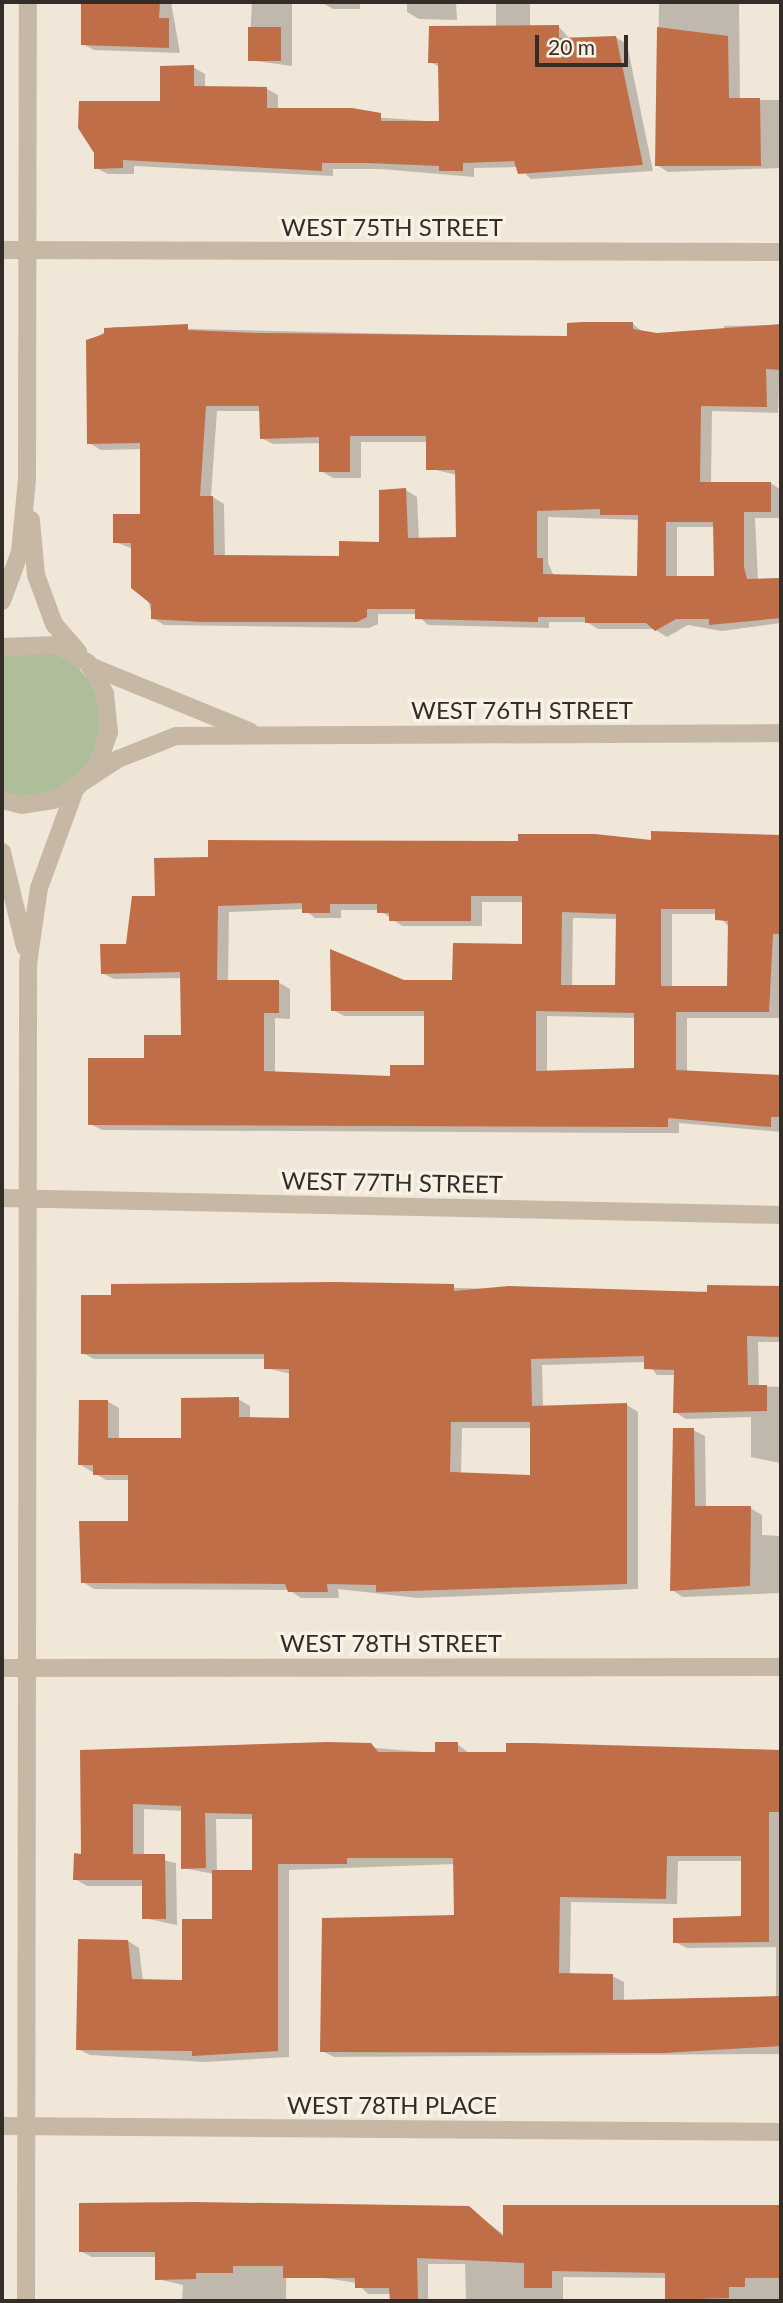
<!DOCTYPE html>
<style>
body{margin:0}
#map{position:relative;width:783px;height:2303px;overflow:hidden;background:#f0e7d9;font-family:Lato,sans-serif}
div>[style]{position:absolute}
.green>*{inset:0;background:#afbe9a}
.shadow>*{inset:0;background:#0003}
.building>*{inset:0;background:#c06e47}
.minor>*{height:18px;margin:-9px;padding:0 9px;transform-origin:9px;border-radius:9px;background:#c7b8a6}
span{translate:-50% -50%;white-space:nowrap;text-align:center;line-height:1.15;-webkit-text-stroke:7px #f8f1e5;paint-order:stroke}
.street-label{font-size:24px;color:#342c27}
.frame{position:absolute;inset:0;border:4px solid #342c27;pointer-events:none}
.scale{position:absolute;left:535px;top:35px;width:93px;height:32px;box-sizing:border-box;border:4px solid #342c27;border-top:0;padding-left:9px;font-size:21px;line-height:24px;white-space:nowrap;color:#342c27;-webkit-text-stroke:5px #f8f1e5;paint-order:stroke}
</style>
<div id="map">
<div class="green">
<div style="clip-path:polygon(59px 653px,79px 668px,101px 698px,101px 734px,88px 764px,71px 783px,50px 795px,22px 798px,2px 792px,2px 655px)"></div>
</div>
<div class="shadow">
<div style="clip-path:polygon(83px 2px,171px 2px,180px 53px,94px 50px,83px 44px)"></div>
<div style="clip-path:polygon(252px 2px,292px 2px,292px 66px,249px 60px)"></div>
<div style="clip-path:polygon(321px 2px,360px 2px,360px 9px,333px 9px)"></div>
<div style="clip-path:polygon(407px 2px,456px 2px,457px 20px,419px 19px,407px 12px)"></div>
<div style="clip-path:polygon(496px 2px,530px 2px,530px 27px,559px 27px,570px 39px,615px 37px,627px 44px,653px 171px,531px 179px,518px 167px,474px 168px,474px 177px,381px 169px,333px 169px,333px 176px,134px 166px,134px 174px,108px 174px,96px 168px,193px 67px,205px 74px,205px 88px,267px 89px,278px 95px,278px 110px,440px 122px,440px 67px,430px 62px,496px 29px)"></div>
<div style="clip-path:polygon(659px 2px,781px 2px,739px 3px,740px 100px,781px 100px,781px 168px,668px 172px,657px 165px)"></div>
<div style="clip-path:polygon(evenodd,633px 324px,644px 333px,724px 335px,724px 326px,781px 325px,778px 413px,712px 411px,711px 483px,771px 483px,781px 490px,781px 518px,755px 518px,758px 580px,781px 580px,781px 623px,722px 631px,688px 625px,667px 637px,654px 629px,598px 629px,587px 622px,549px 622px,549px 628px,428px 625px,416px 614px,378px 614px,378px 624px,369px 628px,164px 625px,153px 618px,133px 549px,115px 542px,142px 516px,142px 449px,101px 450px,89px 443px,88px 342px,113px 327px,569px 338px,633px 324px,217px 411px,261px 411px,261px 438px,273px 444px,321px 443px,321px 471px,333px 478px,361px 478px,361px 442px,427px 442px,427px 468px,457px 475px,458px 539px,419px 540px,417px 497px,406px 490px,381px 544px,341px 558px,225px 557px,224px 504px,211px 496px,217px 411px,633px 324px,548px 517px,640px 520px,639px 578px,554px 576px,548px 563px,548px 517px,633px 324px,677px 527px,715px 527px,715px 578px,677px 578px,677px 527px)"></div>
<div style="clip-path:polygon(evenodd,653px 833px,781px 837px,780px 1018px,687px 1018px,687px 1072px,781px 1076px,781px 1132px,679px 1123px,679px 1133px,630px 1133px,102px 1130px,90px 1124px,90px 1060px,146px 1060px,182px 1036px,182px 978px,114px 979px,102px 973px,128px 946px,156px 898px,653px 842px,653px 833px,482px 902px,524px 902px,524px 946px,454px 982px,404px 982px,333px 1010px,344px 1016px,425px 1016px,425px 1067px,392px 1078px,275px 1073px,275px 1018px,290px 1019px,290px 989px,278px 982px,228px 982px,229px 912px,303px 909px,315px 918px,341px 918px,341px 910px,379px 910px,402px 926px,482px 926px,482px 902px,653px 833px,672px 914px,717px 914px,729px 927px,729px 987px,672px 987px,672px 914px,653px 833px,573px 918px,618px 919px,616px 986px,572px 986px,573px 918px,653px 833px,547px 1016px,636px 1018px,636px 1069px,547px 1073px,547px 1016px)"></div>
<div style="clip-path:polygon(evenodd,335px 1284px,657px 1294px,781px 1288px,781px 1342px,758px 1342px,759px 1386px,781px 1387px,781px 1470px,780px 1463px,751px 1457px,751px 1417px,686px 1419px,675px 1412px,675px 1375px,657px 1375px,646px 1362px,542px 1365px,543px 1407px,627px 1405px,638px 1412px,638px 1589px,418px 1598px,338px 1589px,339px 1598px,301px 1598px,289px 1590px,94px 1589px,83px 1582px,130px 1523px,130px 1480px,106px 1480px,79px 1464px,107px 1401px,119px 1408px,119px 1439px,183px 1440px,238px 1399px,250px 1406px,250px 1419px,290px 1420px,291px 1374px,266px 1368px,266px 1359px,94px 1359px,83px 1353px,113px 1296px,335px 1284px,462px 1428px,532px 1428px,532px 1477px,461px 1474px,462px 1428px)"></div>
<div style="clip-path:polygon(693px 1430px,705px 1436px,706px 1508px,750px 1508px,762px 1515px,762px 1535px,781px 1536px,781px 1593px,683px 1597px,672px 1590px)"></div>
<div style="clip-path:polygon(evenodd,327px 1744px,436px 1753px,457px 1744px,469px 1753px,508px 1753px,508px 1745px,781px 1750px,781px 2054px,334px 2057px,322px 2051px,456px 1917px,455px 1864px,289px 1870px,289px 2057px,205px 2062px,90px 2055px,78px 2049px,128px 1941px,139px 1948px,143px 1981px,184px 1982px,214px 1921px,214px 1874px,183px 1868px,183px 1811px,144px 1809px,144px 1856px,176px 1863px,177px 1925px,144px 1918px,144px 1886px,87px 1886px,75px 1879px,83px 1855px,82px 1752px,327px 1744px,216px 1819px,254px 1819px,254px 1872px,217px 1872px,216px 1819px,327px 1744px,678px 1861px,743px 1861px,743px 1918px,675px 1942px,687px 1948px,776px 1947px,776px 1998px,624px 2001px,624px 1982px,612px 1976px,570px 1975px,571px 1902px,677px 1904px,678px 1861px)"></div>
<div style="clip-path:polygon(504px 2207px,781px 2207px,781px 2301px,671px 2301px,667px 2278px,563px 2277px,563px 2301px,466px 2301px,465px 2264px,428px 2264px,428px 2301px,391px 2301px,391px 2294px,368px 2294px,357px 2283px,318px 2277px,469px 2208px,505px 2236px)"></div>
<div style="clip-path:polygon(287px 2213px,286px 2301px,182px 2301px,183px 2285px,157px 2279px,157px 2257px,92px 2257px,80px 2251px)"></div>
</div>
<div class="building">
<div style="clip-path:polygon(81px 2px,160px 2px,159px 18px,169px 18px,169px 48px,81px 45px)"></div>
<div style="clip-path:polygon(559px 25px,559px 38px,616px 36px,643px 165px,518px 174px,514px 161px,463px 163px,463px 171px,439px 171px,439px 166px,368px 163px,322px 163px,322px 171px,123px 160px,123px 168px,94px 169px,94px 153px,78px 128px,79px 101px,160px 101px,160px 66px,194px 65px,194px 86px,267px 87px,267px 108px,352px 108px,381px 113px,381px 121px,439px 121px,438px 63px,428px 63px,429px 26px)"></div>
<div style="clip-path:polygon(248px 27px,281px 27px,281px 61px,248px 61px)"></div>
<div style="clip-path:polygon(657px 27px,728px 36px,729px 98px,760px 98px,761px 166px,655px 166px)"></div>
<div style="clip-path:polygon(evenodd,583px 322px,633px 322px,633px 329px,657px 333px,781px 324px,781px 370px,766px 369px,767px 407px,701px 406px,700px 482px,771px 482px,771px 512px,744px 512px,744px 567px,747px 579px,781px 578px,781px 618px,709px 625px,709px 619px,676px 619px,655px 631px,646px 623px,585px 623px,585px 617px,538px 617px,538px 622px,415px 619px,415px 609px,367px 609px,367px 617px,357px 622px,202px 622px,151px 619px,151px 604px,131px 588px,131px 543px,113px 543px,113px 514px,140px 514px,140px 443px,87px 444px,86px 340px,104px 334px,104px 328px,188px 324px,188px 330px,257px 333px,567px 336px,567px 323px,583px 322px,206px 406px,259px 406px,260px 439px,319px 437px,319px 472px,350px 472px,350px 436px,426px 436px,426px 470px,455px 470px,456px 537px,408px 538px,406px 488px,379px 490px,379px 542px,339px 541px,339px 556px,214px 555px,213px 496px,200px 496px,206px 406px,583px 322px,600px 509px,600px 515px,638px 515px,637px 576px,543px 574px,543px 558px,537px 558px,537px 511px,600px 509px,583px 322px,666px 522px,713px 522px,714px 576px,666px 576px,666px 522px)"></div>
<div style="clip-path:polygon(evenodd,651px 831px,781px 835px,781px 934px,773px 934px,769px 1012px,676px 1012px,676px 1070px,781px 1075px,781px 1117px,771px 1117px,771px 1127px,668px 1118px,668px 1127px,88px 1125px,88px 1058px,144px 1058px,144px 1035px,181px 1035px,180px 972px,101px 974px,100px 944px,126px 944px,132px 896px,155px 896px,154px 858px,208px 857px,208px 840px,518px 841px,518px 834px,595px 834px,651px 840px,651px 831px,471px 896px,522px 896px,522px 944px,453px 943px,452px 980px,404px 980px,330px 949px,331px 1011px,424px 1011px,424px 1065px,390px 1065px,390px 1076px,264px 1071px,264px 1013px,279px 1013px,279px 980px,217px 980px,218px 906px,302px 903px,302px 913px,330px 913px,330px 904px,377px 904px,377px 913px,389px 913px,389px 921px,471px 921px,471px 896px,651px 831px,661px 909px,715px 909px,715px 920px,728px 921px,727px 986px,661px 986px,661px 909px,651px 831px,562px 912px,616px 914px,615px 985px,561px 985px,562px 912px,651px 831px,536px 1011px,634px 1013px,634px 1068px,536px 1071px,536px 1011px)"></div>
<div style="clip-path:polygon(evenodd,335px 1282px,454px 1284px,454px 1291px,509px 1286px,707px 1292px,707px 1285px,781px 1286px,781px 1337px,747px 1336px,748px 1385px,767px 1385px,767px 1411px,673px 1413px,674px 1370px,644px 1369px,644px 1356px,531px 1359px,532px 1406px,627px 1403px,627px 1584px,376px 1592px,376px 1585px,327px 1584px,328px 1592px,288px 1592px,285px 1584px,81px 1583px,79px 1521px,128px 1521px,128px 1475px,93px 1475px,93px 1465px,78px 1465px,79px 1400px,108px 1400px,108px 1438px,181px 1438px,181px 1398px,239px 1397px,239px 1417px,289px 1418px,289px 1369px,264px 1369px,264px 1354px,81px 1354px,81px 1295px,111px 1295px,111px 1284px,335px 1282px,451px 1422px,530px 1422px,530px 1475px,450px 1472px,451px 1422px)"></div>
<div style="clip-path:polygon(673px 1428px,694px 1428px,695px 1506px,751px 1506px,750px 1586px,670px 1591px)"></div>
<div style="clip-path:polygon(327px 1742px,371px 1743px,378px 1752px,435px 1752px,435px 1742px,458px 1742px,458px 1752px,506px 1752px,506px 1743px,532px 1743px,781px 1750px,781px 1812px,769px 1812px,769px 1942px,673px 1943px,673px 1918px,741px 1916px,741px 1856px,667px 1856px,666px 1899px,560px 1897px,559px 1973px,613px 1974px,613px 2000px,781px 1996px,781px 2046px,663px 2053px,320px 2052px,322px 1918px,454px 1915px,453px 1858px,347px 1858px,347px 1864px,278px 1864px,278px 2051px,192px 2056px,192px 2051px,76px 2050px,78px 1939px,128px 1940px,132px 1979px,182px 1980px,182px 1919px,212px 1919px,212px 1870px,252px 1870px,252px 1814px,205px 1813px,206px 1868px,181px 1869px,181px 1806px,133px 1804px,133px 1854px,165px 1854px,166px 1919px,142px 1919px,142px 1880px,73px 1880px,74px 1853px,81px 1854px,80px 1750px)"></div>
<div style="clip-path:polygon(195px 2202px,469px 2206px,503px 2236px,503px 2205px,781px 2205px,781px 2278px,745px 2278px,745px 2287px,729px 2287px,729px 2298px,665px 2300px,665px 2273px,552px 2271px,552px 2288px,524px 2288px,524px 2263px,417px 2258px,418px 2301px,390px 2301px,389px 2288px,355px 2288px,355px 2278px,283px 2278px,283px 2266px,233px 2266px,233px 2273px,196px 2273px,196px 2279px,155px 2280px,155px 2252px,79px 2252px,79px 2203px)"></div>
</div>
<div class="minor">
<div style="left:2px;top:250px;width:779px;rotate:0.15deg"></div>
<div style="left:31px;top:520px;width:55px;rotate:84.8deg"></div>
<div style="left:36px;top:575px;width:52px;rotate:69.8deg"></div>
<div style="left:54px;top:624px;width:37px;rotate:49deg"></div>
<div style="left:2px;top:601px;width:52px;rotate:-69.8deg"></div>
<div style="left:20px;top:552px;width:73px;rotate:-84.5deg"></div>
<div style="left:27px;top:479px;width:477px;rotate:-89.9deg"></div>
<div style="left:2px;top:647px;width:56px;rotate:-2deg"></div>
<div style="left:58px;top:645px;width:35px;rotate:31deg"></div>
<div style="left:88px;top:663px;width:35px;rotate:61deg"></div>
<div style="left:105px;top:694px;width:38px;rotate:84deg"></div>
<div style="left:109px;top:732px;width:34px;rotate:109deg"></div>
<div style="left:98px;top:764px;width:30px;rotate:132deg"></div>
<div style="left:78px;top:786px;width:29px;rotate:151deg"></div>
<div style="left:53px;top:800px;width:31px;rotate:171deg"></div>
<div style="left:22px;top:805px;width:21px;rotate:-166deg"></div>
<div style="left:90px;top:666px;width:172px;rotate:22.2deg"></div>
<div style="left:80px;top:784px;width:45px;rotate:-33.3deg"></div>
<div style="left:118px;top:759px;width:62px;rotate:-21.6deg"></div>
<div style="left:176px;top:736px;width:605px;rotate:-0.28deg"></div>
<div style="left:2px;top:852px;width:98px;rotate:76.4deg"></div>
<div style="left:2px;top:1198px;width:779px;rotate:1.25deg"></div>
<div style="left:2px;top:1668px;width:779px;rotate:-0.07deg"></div>
<div style="left:2px;top:2126px;width:779px;rotate:0.44deg"></div>
<div style="left:26px;top:2301px;width:1337px;rotate:-89.91deg"></div>
<div style="left:28px;top:964px;width:77px;rotate:-81.8deg"></div>
<div style="left:39px;top:888px;width:108px;rotate:-69.9deg"></div>
</div>
<div class="street-label">
<span style="left:392px;top:227px">WEST 75TH STREET</span>
<span style="left:522px;top:710px">WEST 76TH STREET</span>
<span style="left:392px;top:1182px;rotate:1deg">WEST 77TH STREET</span>
<span style="left:391px;top:1643px">WEST 78TH STREET</span>
<span style="left:392px;top:2105px">WEST 78TH PLACE</span>
</div>
<div class="frame"></div>
<div class="scale">20 m</div>
</div>
